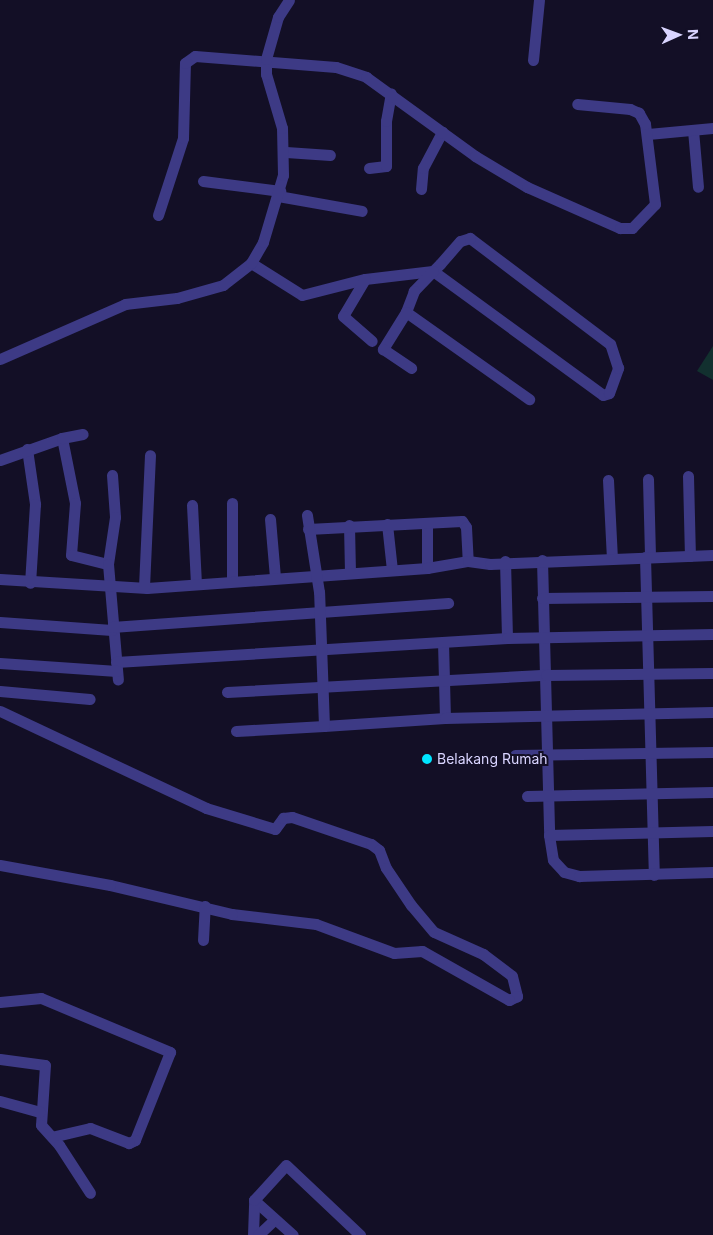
<!DOCTYPE html>
<style>
body{margin:0}
#map{position:relative;width:713px;height:1235px;overflow:hidden;background:#130f26;font-family:Inter,sans-serif}
div>[style]{position:absolute}
.green>*{inset:0;background:#12302f}
.minor>*{height:11px;margin:-5.5px;padding:0 5.5px;transform-origin:5.5px;border-radius:5.5px;background:#3d3a85}
.dots>*{width:14px;height:14px;translate:-50% -50%;box-sizing:border-box;border:2px solid #130f26;border-radius:50%}
span{translate:-50% -50%;white-space:nowrap;text-align:center;line-height:1.15;-webkit-text-stroke:4px #130f26;paint-order:stroke}
.poi-label{font-size:14px;color:#d9d4ff}
.left{translate:0 -50%;text-align:left}
.north{position:absolute;left:653px;top:10px;width:50px;height:50px;-webkit-text-stroke:4px #130f26;paint-order:stroke;rotate:88deg;font-size:14px;font-weight:700;line-height:20px;text-align:center;color:#d9d4ff}
.north::after{content:'';display:block;margin:auto;width:18px;height:22px;background:#d9d4ff;clip-path:polygon(50% 0,100% 100%,50% 72%,0 100%)}
</style>
<div id="map">
<div class="green">
<div style="clip-path:polygon(713px 346px,713px 380px,697px 371px)"></div>
</div>
<div class="minor">
<div style="left:533px;top:60px;width:60px;rotate:-84.3deg"></div>
<div style="left:693px;top:130px;width:57px;rotate:85deg"></div>
<div style="left:648px;top:134px;width:65px;rotate:-5.3deg"></div>
<div style="left:286px;top:152px;width:44px;rotate:3.9deg"></div>
<div style="left:369px;top:168px;width:17px;rotate:-7deg"></div>
<div style="left:386px;top:166px;width:45px;rotate:-90deg"></div>
<div style="left:386px;top:121px;width:28px;rotate:-80deg"></div>
<div style="left:203px;top:181px;width:78px;rotate:7.4deg"></div>
<div style="left:421px;top:189px;width:21px;rotate:-85deg"></div>
<div style="left:423px;top:168px;width:41px;rotate:-62.2deg"></div>
<div style="left:278px;top:196px;width:85px;rotate:10.1deg"></div>
<div style="left:158px;top:215px;width:81px;rotate:-72deg"></div>
<div style="left:183px;top:138px;width:75px;rotate:-88.5deg"></div>
<div style="left:185px;top:63px;width:12px;rotate:-35deg"></div>
<div style="left:195px;top:56px;width:141px;rotate:4.5deg"></div>
<div style="left:336px;top:67px;width:32px;rotate:18deg"></div>
<div style="left:366px;top:77px;width:135px;rotate:35.9deg"></div>
<div style="left:475px;top:156px;width:61px;rotate:30.8deg"></div>
<div style="left:527px;top:187px;width:102px;rotate:23.8deg"></div>
<div style="left:620px;top:228px;width:12px"></div>
<div style="left:632px;top:228px;width:33px;rotate:-46deg"></div>
<div style="left:655px;top:204px;width:81px;rotate:-97.1deg"></div>
<div style="left:645px;top:124px;width:13px;rotate:-119deg"></div>
<div style="left:639px;top:113px;width:10px;rotate:-156deg"></div>
<div style="left:630px;top:109px;width:53px;rotate:-174.6deg"></div>
<div style="left:251px;top:263px;width:60px;rotate:32.1deg"></div>
<div style="left:302px;top:295px;width:65px;rotate:-14.3deg"></div>
<div style="left:365px;top:279px;width:68px;rotate:-6.7deg"></div>
<div style="left:433px;top:271px;width:210px;rotate:36.1deg"></div>
<div style="left:603px;top:395px;width:6px;rotate:-18deg"></div>
<div style="left:609px;top:393px;width:27px;rotate:-70deg"></div>
<div style="left:618px;top:368px;width:25px;rotate:-108deg"></div>
<div style="left:610px;top:344px;width:176px;rotate:-142.9deg"></div>
<div style="left:470px;top:238px;width:10px;rotate:163deg"></div>
<div style="left:460px;top:241px;width:30px;rotate:131deg"></div>
<div style="left:440px;top:264px;width:10px;rotate:135deg"></div>
<div style="left:433px;top:271px;width:28px;rotate:134deg"></div>
<div style="left:414px;top:291px;width:22px;rotate:111deg"></div>
<div style="left:406px;top:312px;width:151px;rotate:35.3deg"></div>
<div style="left:365px;top:279px;width:43px;rotate:120.7deg"></div>
<div style="left:343px;top:316px;width:38px;rotate:41deg"></div>
<div style="left:406px;top:312px;width:44px;rotate:121.9deg"></div>
<div style="left:383px;top:349px;width:34px;rotate:34deg"></div>
<div style="left:0;top:359px;width:137px;rotate:-23.7deg"></div>
<div style="left:125px;top:304px;width:52px;rotate:-6.6deg"></div>
<div style="left:177px;top:298px;width:48px;rotate:-15.8deg"></div>
<div style="left:223px;top:285px;width:36px;rotate:-38deg"></div>
<div style="left:251px;top:263px;width:24px;rotate:-60deg"></div>
<div style="left:263px;top:242px;width:70px;rotate:-73.4deg"></div>
<div style="left:283px;top:175px;width:47px;rotate:-91.2deg"></div>
<div style="left:282px;top:128px;width:56px;rotate:-106.5deg"></div>
<div style="left:266px;top:74px;width:15px;rotate:-90deg"></div>
<div style="left:266px;top:59px;width:44px;rotate:-74.1deg"></div>
<div style="left:278px;top:17px;width:20px;rotate:-57deg"></div>
<div style="left:62px;top:438px;width:66px;rotate:78.7deg"></div>
<div style="left:75px;top:503px;width:52px;rotate:94.4deg"></div>
<div style="left:71px;top:555px;width:38px;rotate:14deg"></div>
<div style="left:27px;top:449px;width:56px;rotate:81.7deg"></div>
<div style="left:35px;top:504px;width:79px;rotate:93.6deg"></div>
<div style="left:0;top:460px;width:66px;rotate:-19.5deg"></div>
<div style="left:62px;top:438px;width:21px;rotate:-11deg"></div>
<div style="left:112px;top:475px;width:42px;rotate:85.9deg"></div>
<div style="left:115px;top:517px;width:48px;rotate:98.5deg"></div>
<div style="left:108px;top:564px;width:116px;rotate:85.1deg"></div>
<div style="left:688px;top:476px;width:80px;rotate:88.6deg"></div>
<div style="left:648px;top:479px;width:78px;rotate:88.5deg"></div>
<div style="left:608px;top:480px;width:78px;rotate:87.1deg"></div>
<div style="left:232px;top:503px;width:77px;rotate:90deg"></div>
<div style="left:192px;top:505px;width:78px;rotate:87.1deg"></div>
<div style="left:270px;top:519px;width:58px;rotate:85.1deg"></div>
<div style="left:427px;top:523px;width:45px;rotate:90deg"></div>
<div style="left:387px;top:524px;width:46px;rotate:83.8deg"></div>
<div style="left:349px;top:525px;width:47px;rotate:88.8deg"></div>
<div style="left:308px;top:529px;width:154px;rotate:-3deg"></div>
<div style="left:462px;top:521px;width:7px;rotate:56deg"></div>
<div style="left:466px;top:527px;width:34px;rotate:87deg"></div>
<div style="left:645px;top:557px;width:318px;rotate:88.4deg"></div>
<div style="left:542px;top:560px;width:275px;rotate:88.5deg"></div>
<div style="left:549px;top:835px;width:25px;rotate:81deg"></div>
<div style="left:553px;top:860px;width:16px;rotate:47deg"></div>
<div style="left:564px;top:872px;width:16px;rotate:15deg"></div>
<div style="left:579px;top:876px;width:134px;rotate:-1.7deg"></div>
<div style="left:505px;top:561px;width:77px;rotate:88.5deg"></div>
<div style="left:0;top:579px;width:147px;rotate:3.5deg"></div>
<div style="left:147px;top:588px;width:281px;rotate:-4.1deg"></div>
<div style="left:427px;top:568px;width:42px;rotate:-9.7deg"></div>
<div style="left:468px;top:561px;width:22px;rotate:8deg"></div>
<div style="left:490px;top:564px;width:223px;rotate:-2.3deg"></div>
<div style="left:144px;top:587px;width:132px;rotate:-87.4deg"></div>
<div style="left:542px;top:598px;width:171px;rotate:-0.7deg"></div>
<div style="left:0;top:622px;width:112px;rotate:4.1deg"></div>
<div style="left:112px;top:627px;width:337px;rotate:-4.1deg"></div>
<div style="left:443px;top:642px;width:76px;rotate:88.5deg"></div>
<div style="left:116px;top:662px;width:392px;rotate:-3.5deg"></div>
<div style="left:507px;top:638px;width:206px;rotate:-1.1deg"></div>
<div style="left:0;top:663px;width:117px;rotate:3.9deg"></div>
<div style="left:0;top:691px;width:90px;rotate:5.1deg"></div>
<div style="left:227px;top:692px;width:319px;rotate:-3.1deg"></div>
<div style="left:546px;top:675px;width:167px;rotate:-0.7deg"></div>
<div style="left:0;top:711px;width:228px;rotate:25.2deg"></div>
<div style="left:206px;top:808px;width:72px;rotate:16.9deg"></div>
<div style="left:275px;top:829px;width:14px;rotate:-54deg"></div>
<div style="left:283px;top:818px;width:9px;rotate:-6deg"></div>
<div style="left:292px;top:817px;width:83px;rotate:18.9deg"></div>
<div style="left:371px;top:844px;width:10px;rotate:37deg"></div>
<div style="left:379px;top:850px;width:19px;rotate:69deg"></div>
<div style="left:386px;top:868px;width:45px;rotate:56deg"></div>
<div style="left:411px;top:905px;width:35px;rotate:50deg"></div>
<div style="left:434px;top:932px;width:54px;rotate:24.2deg"></div>
<div style="left:483px;top:954px;width:36px;rotate:37deg"></div>
<div style="left:512px;top:976px;width:21px;rotate:76deg"></div>
<div style="left:517px;top:996px;width:9px;rotate:153deg"></div>
<div style="left:509px;top:1000px;width:100px;rotate:-150.6deg"></div>
<div style="left:422px;top:951px;width:28px;rotate:176deg"></div>
<div style="left:394px;top:953px;width:83px;rotate:-159.6deg"></div>
<div style="left:316px;top:924px;width:85px;rotate:-173.2deg"></div>
<div style="left:232px;top:914px;width:125px;rotate:-166.6deg"></div>
<div style="left:110px;top:885px;width:112px;rotate:-169.7deg"></div>
<div style="left:324px;top:726px;width:121px;rotate:-3.8deg"></div>
<div style="left:445px;top:718px;width:268px;rotate:-1.3deg"></div>
<div style="left:236px;top:731px;width:88px;rotate:-3.3deg"></div>
<div style="left:324px;top:726px;width:134px;rotate:-92.1deg"></div>
<div style="left:319px;top:592px;width:78px;rotate:-98.9deg"></div>
<div style="left:515px;top:755px;width:198px;rotate:-0.9deg"></div>
<div style="left:527px;top:796px;width:186px;rotate:-1.2deg"></div>
<div style="left:549px;top:835px;width:164px;rotate:-1.4deg"></div>
<div style="left:203px;top:940px;width:34px;rotate:-87deg"></div>
<div style="left:0;top:1002px;width:41px;rotate:-5.6deg"></div>
<div style="left:41px;top:998px;width:140px;rotate:22.7deg"></div>
<div style="left:170px;top:1052px;width:95px;rotate:111.7deg"></div>
<div style="left:135px;top:1140px;width:7px;rotate:153deg"></div>
<div style="left:129px;top:1143px;width:42px;rotate:-159deg"></div>
<div style="left:90px;top:1128px;width:39px;rotate:167deg"></div>
<div style="left:0;top:1059px;width:45px;rotate:7.6deg"></div>
<div style="left:45px;top:1065px;width:60px;rotate:93.8deg"></div>
<div style="left:41px;top:1125px;width:27px;rotate:48deg"></div>
<div style="left:59px;top:1145px;width:57px;rotate:57.1deg"></div>
<div style="left:0;top:1101px;width:41px;rotate:15.4deg"></div>
<div style="left:254px;top:1200px;width:52px;rotate:41.9deg"></div>
<div style="left:253px;top:1235px;width:35px;rotate:-88deg"></div>
<div style="left:254px;top:1200px;width:47px;rotate:-47.6deg"></div>
<div style="left:286px;top:1165px;width:102px;rotate:43.4deg"></div>
<div style="left:258px;top:1235px;width:23px;rotate:-43deg"></div>
</div>
<div class="dots">
<div style="left:427px;top:759px;background:#00e5ff"></div>
</div>
<div class="poi-label">
<span class="left" style="left:437px;top:759px">Belakang Rumah</span>
</div>
<div class="north">N</div>
</div>
